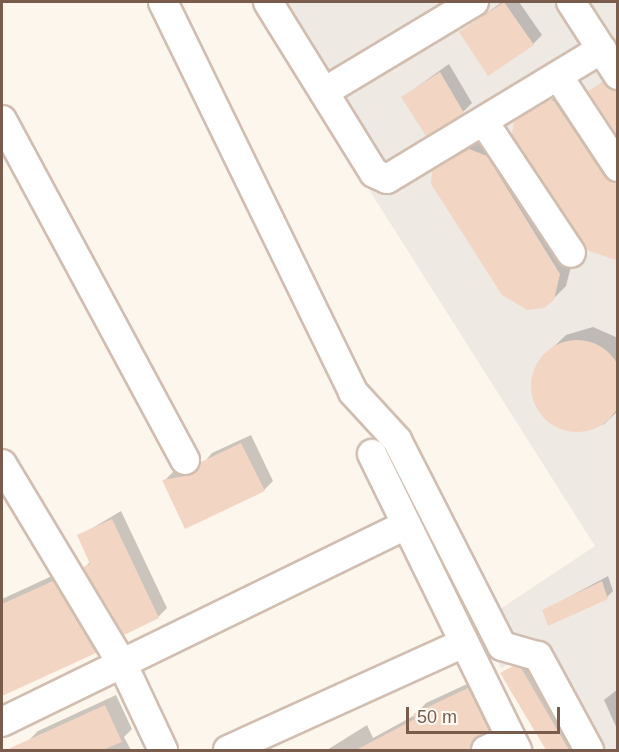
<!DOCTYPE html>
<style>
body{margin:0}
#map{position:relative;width:619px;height:752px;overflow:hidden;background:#fdf6ec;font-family:Arial,sans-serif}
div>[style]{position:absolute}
.industrial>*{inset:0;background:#efe9e4}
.shadow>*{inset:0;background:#0003}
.building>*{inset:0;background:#f3d5c3}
.round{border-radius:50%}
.roads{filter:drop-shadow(2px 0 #d1beb0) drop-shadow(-2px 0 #d1beb0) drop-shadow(0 2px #d1beb0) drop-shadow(0 -2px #d1beb0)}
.minor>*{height:28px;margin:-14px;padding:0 14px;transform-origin:14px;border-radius:14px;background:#fff}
span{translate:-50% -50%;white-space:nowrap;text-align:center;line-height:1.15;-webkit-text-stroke:5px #fffaf3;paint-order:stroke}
.frame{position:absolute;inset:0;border:3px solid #7a5c4d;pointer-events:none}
.scale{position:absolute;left:406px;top:707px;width:154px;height:27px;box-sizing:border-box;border:3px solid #7a5c4d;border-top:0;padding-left:8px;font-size:18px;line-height:21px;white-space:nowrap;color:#7a5c4d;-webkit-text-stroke:4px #fffaf3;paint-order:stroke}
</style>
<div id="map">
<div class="industrial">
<div style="clip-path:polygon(250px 2px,617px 2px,617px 750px,574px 750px,527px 658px,501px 668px,382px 438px,405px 426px,497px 611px,595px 546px)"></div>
</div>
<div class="shadow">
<div style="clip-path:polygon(502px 2px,519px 2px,542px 35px,533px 44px,461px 32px)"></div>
<div style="clip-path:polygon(449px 64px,472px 103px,463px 112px,403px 97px)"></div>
<div style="clip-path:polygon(615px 72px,618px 74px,618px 134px,590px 92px)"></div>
<div style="clip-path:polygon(566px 91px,618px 166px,618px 259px,588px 249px,516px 122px)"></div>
<div style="clip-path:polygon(482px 138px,572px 262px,566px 286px,553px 299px,434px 172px)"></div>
<div style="clip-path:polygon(593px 327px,618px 338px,618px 411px,604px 424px,576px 431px,540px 411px,533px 384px,543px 357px,566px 335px)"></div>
<div style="clip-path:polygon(251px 435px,273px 481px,264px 490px,164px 481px,173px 472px,200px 467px,212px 453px)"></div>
<div style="clip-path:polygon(121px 511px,167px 608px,158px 617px,85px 567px,91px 561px,79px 536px)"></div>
<div style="clip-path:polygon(65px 570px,107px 640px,96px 652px,2px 694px,2px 599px)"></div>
<div style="clip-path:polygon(608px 576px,613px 591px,607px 597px,543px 611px)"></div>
<div style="clip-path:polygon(530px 660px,583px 750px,547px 750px,502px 674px)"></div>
<div style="clip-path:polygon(480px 678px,500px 718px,471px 750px,327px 750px,367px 725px,373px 738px,415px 715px,426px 703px)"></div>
<div style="clip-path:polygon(618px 689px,618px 731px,604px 700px)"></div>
<div style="clip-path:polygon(116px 695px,132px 729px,124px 737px,131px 750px,30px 750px,27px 742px,38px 731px)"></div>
</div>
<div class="building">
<div style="clip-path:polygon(504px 2px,534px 45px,488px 76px,459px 32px)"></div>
<div style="clip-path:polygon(440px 72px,464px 113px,426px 136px,401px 97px)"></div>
<div style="clip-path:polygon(603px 82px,618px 91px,618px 136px,588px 91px)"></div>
<div style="clip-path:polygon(549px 100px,554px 101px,604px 176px,618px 183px,618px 261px,587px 250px,512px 135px,514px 121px)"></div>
<div style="clip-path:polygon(469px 149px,487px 156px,560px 274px,554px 300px,544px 308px,527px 310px,502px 295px,431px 184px,432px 171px)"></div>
<div class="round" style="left:531px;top:340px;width:92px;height:92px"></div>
<div style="clip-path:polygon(241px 443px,265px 491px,185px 529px,162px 480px,192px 475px,201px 462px)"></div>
<div style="clip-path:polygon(112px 519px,159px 618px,124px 635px,83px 567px,90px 564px,77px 535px)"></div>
<div style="clip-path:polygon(53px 581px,96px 653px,2px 696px,2px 604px)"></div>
<div style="clip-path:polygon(602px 581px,608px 599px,548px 626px,542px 610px)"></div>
<div style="clip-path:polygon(513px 666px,521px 668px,569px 750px,546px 750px,500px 673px)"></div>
<div style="clip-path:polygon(468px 688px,489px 731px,473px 740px,470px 750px,356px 750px,415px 719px,413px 714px)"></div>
<div style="clip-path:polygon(105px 705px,122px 742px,102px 750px,6px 750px)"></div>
</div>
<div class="roads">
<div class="minor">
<div style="left:163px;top:2px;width:434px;rotate:64deg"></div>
<div style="left:353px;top:392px;width:65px;rotate:47.5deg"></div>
<div style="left:397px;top:440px;width:231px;rotate:63deg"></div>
<div style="left:502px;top:646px;width:37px;rotate:16deg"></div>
<div style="left:538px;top:656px;width:107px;rotate:61.5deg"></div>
<div style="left:268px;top:2px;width:201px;rotate:58.2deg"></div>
<div style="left:374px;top:173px;width:14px;rotate:25deg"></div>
<div style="left:387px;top:179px;width:251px;rotate:-31.2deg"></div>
<div style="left:571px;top:2px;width:87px;rotate:57.2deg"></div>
<div style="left:558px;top:76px;width:109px;rotate:56.6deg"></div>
<div style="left:324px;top:92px;width:175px;rotate:-31deg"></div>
<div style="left:2px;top:120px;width:386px;rotate:61.7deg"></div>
<div style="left:484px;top:122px;width:157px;rotate:56.4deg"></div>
<div style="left:372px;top:454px;width:330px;rotate:63.9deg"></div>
<div style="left:2px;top:464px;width:235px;rotate:59deg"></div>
<div style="left:123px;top:665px;width:94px;rotate:64.8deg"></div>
<div style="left:2px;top:722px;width:449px;rotate:-26deg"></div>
<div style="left:228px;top:750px;width:259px;rotate:-24.4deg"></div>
<div style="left:486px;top:750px;width:27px;rotate:-24deg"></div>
</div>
</div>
<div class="frame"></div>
<div class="scale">50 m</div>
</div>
